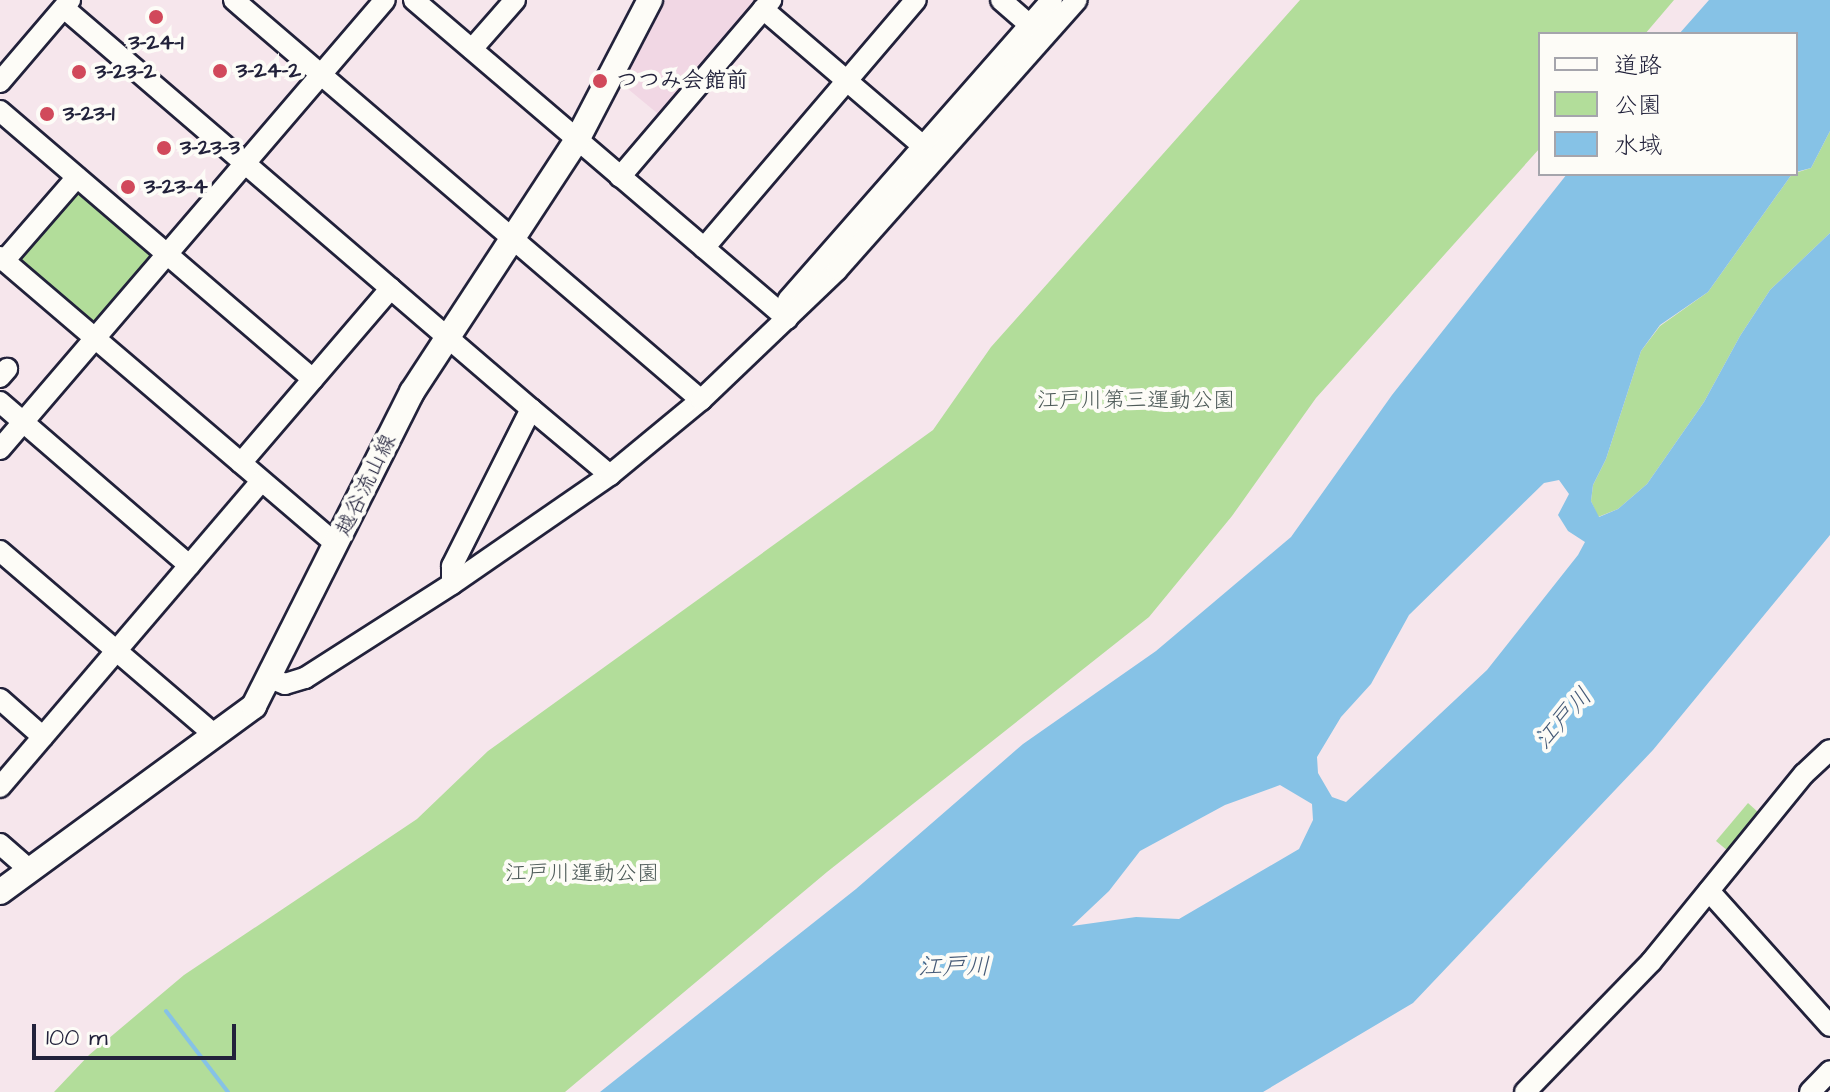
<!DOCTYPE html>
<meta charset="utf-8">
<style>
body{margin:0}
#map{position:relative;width:1830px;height:1092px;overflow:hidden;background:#f6e6ec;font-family:"Architects Daughter","Klee One",sans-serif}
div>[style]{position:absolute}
.built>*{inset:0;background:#f1d7e4}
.green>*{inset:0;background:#b2dd9a}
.water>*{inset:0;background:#86c2e6}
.stream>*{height:4px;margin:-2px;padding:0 2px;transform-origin:2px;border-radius:2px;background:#86c2e6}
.roads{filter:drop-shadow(2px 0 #22223b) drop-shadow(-2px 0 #22223b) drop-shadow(0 2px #22223b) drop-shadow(0 -2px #22223b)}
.minor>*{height:20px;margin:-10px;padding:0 10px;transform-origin:10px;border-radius:10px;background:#fdfcf7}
.major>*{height:24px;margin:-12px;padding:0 12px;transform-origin:12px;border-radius:12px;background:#fdfcf7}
.dots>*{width:22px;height:22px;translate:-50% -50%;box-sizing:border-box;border:4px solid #fdfcf7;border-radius:50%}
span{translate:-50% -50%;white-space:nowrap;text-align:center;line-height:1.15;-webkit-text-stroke:8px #fdfcf7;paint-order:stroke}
.poi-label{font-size:22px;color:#22223b;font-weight:700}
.left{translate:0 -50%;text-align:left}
.park-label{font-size:22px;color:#4d5a58}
.street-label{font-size:22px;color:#22223b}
.water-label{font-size:24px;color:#455a77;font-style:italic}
.legend{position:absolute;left:1538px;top:32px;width:260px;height:144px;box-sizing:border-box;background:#fdfcf7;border:2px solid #a5a5ac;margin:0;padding:10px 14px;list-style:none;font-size:24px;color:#22223b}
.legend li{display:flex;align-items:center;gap:16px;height:40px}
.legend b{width:40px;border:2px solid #a5a5ac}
.scale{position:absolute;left:32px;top:1024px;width:204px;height:36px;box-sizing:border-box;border:4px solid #22223b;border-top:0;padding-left:10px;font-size:24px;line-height:28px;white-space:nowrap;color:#22223b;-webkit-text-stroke:6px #fdfcf7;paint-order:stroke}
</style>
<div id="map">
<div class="built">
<div style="clip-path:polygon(661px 0,764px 0,663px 118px,622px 84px)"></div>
</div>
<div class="green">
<div style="clip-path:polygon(1300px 0,1674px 0,1645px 34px,1540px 34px,1540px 148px,1316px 398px,1232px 516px,1149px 617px,827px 872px,565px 1092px,54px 1092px,89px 1055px,184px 975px,417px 819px,488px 751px,933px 430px,991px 347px)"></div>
<div style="clip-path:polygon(1830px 131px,1830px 233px,1770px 290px,1740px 336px,1704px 402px,1647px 484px,1618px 509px,1598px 517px,1591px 501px,1593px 485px,1606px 459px,1641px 351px,1660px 326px,1708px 292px,1792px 174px,1811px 168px)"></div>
<div style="clip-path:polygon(74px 188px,155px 258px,93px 328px,11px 260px)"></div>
<div style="clip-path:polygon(1748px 803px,1759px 813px,1728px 851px,1716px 841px)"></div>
</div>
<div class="water">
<div style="clip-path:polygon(1709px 0,1830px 0,1830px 131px,1811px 168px,1796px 172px,1796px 34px,1679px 34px)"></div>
<div style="clip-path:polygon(evenodd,1567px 174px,1792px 174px,1708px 292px,1660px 325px,1641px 351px,1606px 459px,1593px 485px,1591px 501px,1599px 517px,1618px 509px,1647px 484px,1704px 402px,1740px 336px,1770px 290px,1830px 233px,1830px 535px,1653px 750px,1413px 1003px,1263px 1092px,600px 1092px,856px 889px,1023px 744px,1156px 651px,1291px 537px,1392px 395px,1567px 174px,1559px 480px,1569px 494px,1558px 515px,1568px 531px,1585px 542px,1578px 555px,1487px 670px,1346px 802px,1332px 797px,1318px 773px,1317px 757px,1341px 717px,1371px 684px,1409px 615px,1544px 483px,1559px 480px,1567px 174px,1280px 785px,1312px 804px,1313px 820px,1299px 849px,1179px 919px,1136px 917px,1072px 926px,1109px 891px,1140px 851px,1225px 805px,1280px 785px)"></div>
</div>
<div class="stream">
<div style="left:166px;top:1011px;width:102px;rotate:52.6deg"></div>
</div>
<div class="roads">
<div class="minor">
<div style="left:234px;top:0;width:615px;rotate:40.58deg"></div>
<div style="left:414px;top:0;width:491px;rotate:40.5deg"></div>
<div style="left:1001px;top:0;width:38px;rotate:41deg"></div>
<div style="left:64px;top:8px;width:616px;rotate:40.65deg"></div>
<div style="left:531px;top:409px;width:176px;rotate:116.7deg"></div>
<div style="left:452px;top:566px;width:18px;rotate:90deg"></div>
<div style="left:763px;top:9px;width:212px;rotate:40.6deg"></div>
<div style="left:472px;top:49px;width:65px;rotate:-48.7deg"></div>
<div style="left:0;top:82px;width:108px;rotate:-49.5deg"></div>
<div style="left:0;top:111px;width:412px;rotate:40.6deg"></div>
<div style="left:620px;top:177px;width:233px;rotate:-49.5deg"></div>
<div style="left:704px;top:248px;width:326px;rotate:-49.5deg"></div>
<div style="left:0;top:257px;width:442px;rotate:40.5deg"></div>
<div style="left:4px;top:261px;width:111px;rotate:-49deg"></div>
<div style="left:788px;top:300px;width:400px;rotate:-48.7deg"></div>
<div style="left:0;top:377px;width:11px;rotate:-49deg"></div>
<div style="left:0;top:402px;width:250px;rotate:40.8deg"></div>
<div style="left:531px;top:409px;width:103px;rotate:39.9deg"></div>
<div style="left:0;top:449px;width:591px;rotate:-49.39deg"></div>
<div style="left:241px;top:463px;width:230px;rotate:-49.4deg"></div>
<div style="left:0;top:551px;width:283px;rotate:40.6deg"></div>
<div style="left:270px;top:678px;width:16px;rotate:22deg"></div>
<div style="left:285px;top:684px;width:21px;rotate:-17deg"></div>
<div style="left:305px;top:678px;width:174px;rotate:-32.6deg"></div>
<div style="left:452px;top:584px;width:192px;rotate:-34.6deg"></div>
<div style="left:610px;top:475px;width:118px;rotate:-39.5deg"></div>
<div style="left:701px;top:400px;width:188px;rotate:-43.7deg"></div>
<div style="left:837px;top:270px;width:361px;rotate:-48.4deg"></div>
<div style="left:0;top:699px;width:57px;rotate:41.5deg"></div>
<div style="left:0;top:787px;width:402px;rotate:-49.5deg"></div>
<div style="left:0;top:844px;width:38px;rotate:41deg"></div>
<div style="left:1709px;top:891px;width:181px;rotate:48.1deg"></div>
<div style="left:1525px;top:1092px;width:181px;rotate:-45.9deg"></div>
<div style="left:1651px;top:962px;width:242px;rotate:-50.9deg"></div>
<div style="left:1804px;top:774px;width:35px;rotate:-43deg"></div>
<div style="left:1810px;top:1092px;width:29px;rotate:-46deg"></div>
</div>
<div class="major">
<div style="left:0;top:892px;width:315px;rotate:-36.2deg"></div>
<div style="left:254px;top:706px;width:352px;rotate:-63.3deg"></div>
<div style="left:412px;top:392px;width:301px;rotate:-56.8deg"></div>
<div style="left:577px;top:140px;width:158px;rotate:-62.5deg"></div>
</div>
</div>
<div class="dots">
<div style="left:156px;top:17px;background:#d1495b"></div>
<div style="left:220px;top:71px;background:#d1495b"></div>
<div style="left:79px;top:72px;background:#d1495b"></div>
<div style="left:600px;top:81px;background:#d1495b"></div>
<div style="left:47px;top:114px;background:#d1495b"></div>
<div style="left:164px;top:148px;background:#d1495b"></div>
<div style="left:128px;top:187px;background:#d1495b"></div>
</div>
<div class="poi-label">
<span style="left:156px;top:43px">3-24-1</span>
<span class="left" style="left:236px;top:71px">3-24-2</span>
<span class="left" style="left:95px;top:72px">3-23-2</span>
<span class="left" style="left:616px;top:81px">つつみ会館前</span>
<span class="left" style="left:63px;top:114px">3-23-1</span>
<span class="left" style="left:180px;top:148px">3-23-3</span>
<span class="left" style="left:144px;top:187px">3-23-4</span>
</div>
<div class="park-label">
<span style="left:1136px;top:401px">江戸川第三運動公園</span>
<span style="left:582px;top:874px">江戸川運動公園</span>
</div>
<div class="street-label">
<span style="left:366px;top:485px;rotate:-64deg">越谷流山線</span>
</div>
<div class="water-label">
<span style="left:1564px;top:719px;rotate:-48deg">江戸川</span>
<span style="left:954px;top:968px">江戸川</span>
</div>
<ul class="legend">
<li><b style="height:10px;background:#fdfcf7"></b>道路</li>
<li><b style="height:22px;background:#b2dd9a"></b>公園</li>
<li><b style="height:22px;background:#86c2e6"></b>水域</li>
</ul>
<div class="scale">100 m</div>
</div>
